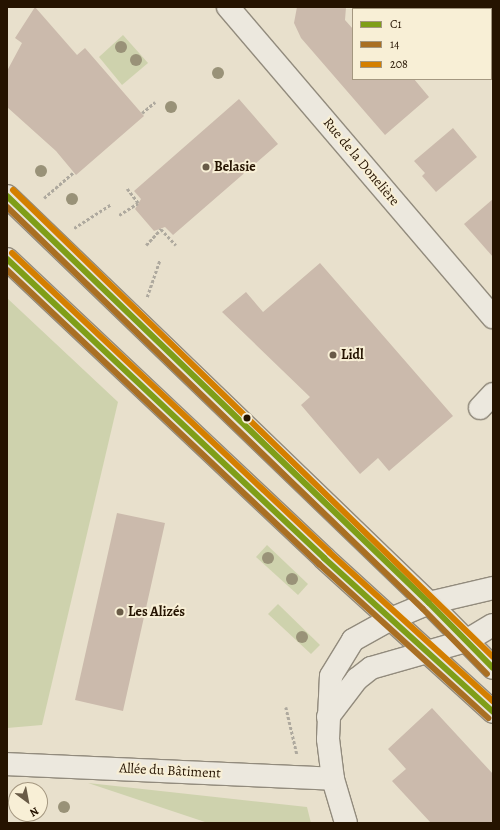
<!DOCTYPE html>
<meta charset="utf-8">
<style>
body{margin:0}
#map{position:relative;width:500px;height:830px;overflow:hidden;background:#e8e0cc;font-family:Alegreya,serif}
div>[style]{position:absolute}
.green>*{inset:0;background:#ced2ad}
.building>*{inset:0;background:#cbbaac}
.path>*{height:2.5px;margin-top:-1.25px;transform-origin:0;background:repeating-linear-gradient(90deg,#aea99e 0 3px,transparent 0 5px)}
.roads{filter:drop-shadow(1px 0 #928b7d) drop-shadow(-1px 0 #928b7d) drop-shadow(0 1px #928b7d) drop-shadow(0 -1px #928b7d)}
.minor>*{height:22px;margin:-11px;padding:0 11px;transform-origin:11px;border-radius:11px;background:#ece8de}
.major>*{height:22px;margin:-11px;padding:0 11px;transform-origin:11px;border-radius:11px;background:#e9e4d8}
.bus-1>*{height:6px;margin:-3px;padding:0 3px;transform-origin:3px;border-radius:3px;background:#7f9e18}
.bus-2>*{height:6px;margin:-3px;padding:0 3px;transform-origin:3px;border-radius:3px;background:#a96f23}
.bus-3>*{height:6px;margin:-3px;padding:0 3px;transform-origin:3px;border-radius:3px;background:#d47f00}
.trees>*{width:12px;height:12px;margin:-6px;border-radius:50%;background:#999278}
.dots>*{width:11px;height:11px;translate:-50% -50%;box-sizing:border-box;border:2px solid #f8efd6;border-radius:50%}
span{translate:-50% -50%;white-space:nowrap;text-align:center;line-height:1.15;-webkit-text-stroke:4px #f8efd6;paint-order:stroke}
.street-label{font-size:14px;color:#251300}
.poi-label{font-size:14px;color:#251300;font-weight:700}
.left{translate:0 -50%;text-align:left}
.frame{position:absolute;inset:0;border:8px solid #251300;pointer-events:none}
.legend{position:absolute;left:352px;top:8px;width:140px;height:72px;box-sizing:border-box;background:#f8efd6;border:1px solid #a49780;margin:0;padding:5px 7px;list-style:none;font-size:12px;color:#251300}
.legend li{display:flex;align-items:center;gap:8px;height:20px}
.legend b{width:20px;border:1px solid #a49780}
.north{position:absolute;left:8px;top:782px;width:40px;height:40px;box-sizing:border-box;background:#f8efd6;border:1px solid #a49780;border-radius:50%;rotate:148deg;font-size:11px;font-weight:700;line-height:16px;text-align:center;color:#251300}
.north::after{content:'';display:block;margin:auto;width:14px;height:18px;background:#695b47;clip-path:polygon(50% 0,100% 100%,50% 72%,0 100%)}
</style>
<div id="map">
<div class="green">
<div style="clip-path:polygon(123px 35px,148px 63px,122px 85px,99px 57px)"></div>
<div style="clip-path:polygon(7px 298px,118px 402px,42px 725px,7px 728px)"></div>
<div style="clip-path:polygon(267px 545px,308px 584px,298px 595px,256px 557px)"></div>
<div style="clip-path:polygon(278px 604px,320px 645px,311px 654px,268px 614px)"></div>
<div style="clip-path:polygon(88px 783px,307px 807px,311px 823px,208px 823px)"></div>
</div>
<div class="building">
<div style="clip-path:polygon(35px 7px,77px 55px,85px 48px,144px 116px,76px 175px,56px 151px,7px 107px,7px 71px,22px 43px,15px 38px)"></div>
<div style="clip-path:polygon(297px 7px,346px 7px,345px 20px,353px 29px,353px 79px,414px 79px,429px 97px,385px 135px,301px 38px,294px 23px)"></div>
<div style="clip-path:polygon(239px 99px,278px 144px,173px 235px,165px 227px,154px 231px,135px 209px,141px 199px,134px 191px)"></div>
<div style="clip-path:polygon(453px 128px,477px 157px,436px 192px,422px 176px,425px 173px,414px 161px)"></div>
<div style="clip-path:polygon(493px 199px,493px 257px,464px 224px)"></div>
<div style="clip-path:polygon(320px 263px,453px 416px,389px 471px,378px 458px,360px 474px,301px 405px,310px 397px,222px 312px,246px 292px,263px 312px)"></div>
<div style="clip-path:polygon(117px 513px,165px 523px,123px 711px,75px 700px)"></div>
<div style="clip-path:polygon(432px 708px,493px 774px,493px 823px,431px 823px,392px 781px,406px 769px,388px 749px)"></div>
</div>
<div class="path">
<div style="left:142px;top:113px;width:17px;rotate:-40deg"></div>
<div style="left:44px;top:198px;width:40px;rotate:-41deg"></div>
<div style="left:119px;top:215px;width:22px;rotate:-32deg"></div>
<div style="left:138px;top:203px;width:18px;rotate:-128deg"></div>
<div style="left:74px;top:228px;width:43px;rotate:-32.6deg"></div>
<div style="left:146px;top:245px;width:22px;rotate:-47deg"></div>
<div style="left:161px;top:229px;width:22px;rotate:47deg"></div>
<div style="left:147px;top:297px;width:39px;rotate:-71deg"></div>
<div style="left:286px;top:707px;width:48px;rotate:76.8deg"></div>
</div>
<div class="roads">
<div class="minor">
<div style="left:228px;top:7px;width:408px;rotate:49.5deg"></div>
<div style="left:480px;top:408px;width:19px;rotate:-47deg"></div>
<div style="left:328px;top:717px;width:48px;rotate:-52.7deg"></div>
<div style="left:357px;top:679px;width:18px;rotate:-38deg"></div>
<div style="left:371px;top:668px;width:99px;rotate:-15.9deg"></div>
<div style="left:466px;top:641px;width:31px;rotate:-31deg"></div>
<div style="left:7px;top:764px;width:326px;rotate:2.6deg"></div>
<div style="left:346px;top:823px;width:46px;rotate:-106.5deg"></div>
<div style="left:333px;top:779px;width:40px;rotate:-97.1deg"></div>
<div style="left:328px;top:739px;width:63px;rotate:-87.3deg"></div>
<div style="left:331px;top:676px;width:42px;rotate:-58.6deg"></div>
<div style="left:353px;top:640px;width:43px;rotate:-28.9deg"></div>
<div style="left:391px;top:619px;width:41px;rotate:-22.8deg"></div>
<div style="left:429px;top:603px;width:66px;rotate:-13.2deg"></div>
</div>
<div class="major">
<div style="left:7px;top:196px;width:586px;rotate:43.96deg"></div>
<div style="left:429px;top:603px;width:91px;rotate:45.4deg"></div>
<div style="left:7px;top:259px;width:436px;rotate:43.3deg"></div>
<div style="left:324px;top:558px;width:229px;rotate:42.3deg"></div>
</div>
</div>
<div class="bus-1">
<div style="left:7px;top:196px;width:586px;rotate:43.96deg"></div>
<div style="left:429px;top:603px;width:91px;rotate:45.4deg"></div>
<div style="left:7px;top:259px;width:436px;rotate:43.3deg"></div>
<div style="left:324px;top:558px;width:229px;rotate:42.3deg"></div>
</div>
<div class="bus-2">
<div style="left:7px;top:207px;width:578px;rotate:44.02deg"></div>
<div style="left:423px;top:609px;width:91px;rotate:45.4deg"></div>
<div style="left:7px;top:270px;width:429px;rotate:43.3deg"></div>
<div style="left:319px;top:564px;width:229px;rotate:42.3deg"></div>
</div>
<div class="bus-3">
<div style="left:13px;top:190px;width:670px;rotate:44.21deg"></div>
<div style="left:12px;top:253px;width:436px;rotate:43.3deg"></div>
<div style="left:329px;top:552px;width:222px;rotate:42.3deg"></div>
</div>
<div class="trees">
<div style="left:121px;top:47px"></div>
<div style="left:136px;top:60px"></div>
<div style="left:218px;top:73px"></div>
<div style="left:171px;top:107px"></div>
<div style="left:41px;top:171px"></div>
<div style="left:72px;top:199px"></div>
<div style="left:268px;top:558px"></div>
<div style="left:292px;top:579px"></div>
<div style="left:302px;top:637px"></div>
<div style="left:64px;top:807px"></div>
</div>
<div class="dots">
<div style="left:206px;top:167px;background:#695b47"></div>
<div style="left:333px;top:355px;background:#695b47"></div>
<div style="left:247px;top:418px;background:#251300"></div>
<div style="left:120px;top:612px;background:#695b47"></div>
</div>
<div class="street-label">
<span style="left:361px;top:162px;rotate:50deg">Rue de la Donelière</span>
<span style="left:170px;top:771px;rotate:3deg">Allée du Bâtiment</span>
</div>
<div class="poi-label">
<span class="left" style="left:214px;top:167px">Belasie</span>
<span class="left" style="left:341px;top:355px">Lidl</span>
<span class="left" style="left:128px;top:612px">Les Alizés</span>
</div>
<div class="frame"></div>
<ul class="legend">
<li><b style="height:5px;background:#7f9e18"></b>C1</li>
<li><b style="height:5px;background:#a96f23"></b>14</li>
<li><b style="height:5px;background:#d47f00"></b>208</li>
</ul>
<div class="north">N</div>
</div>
